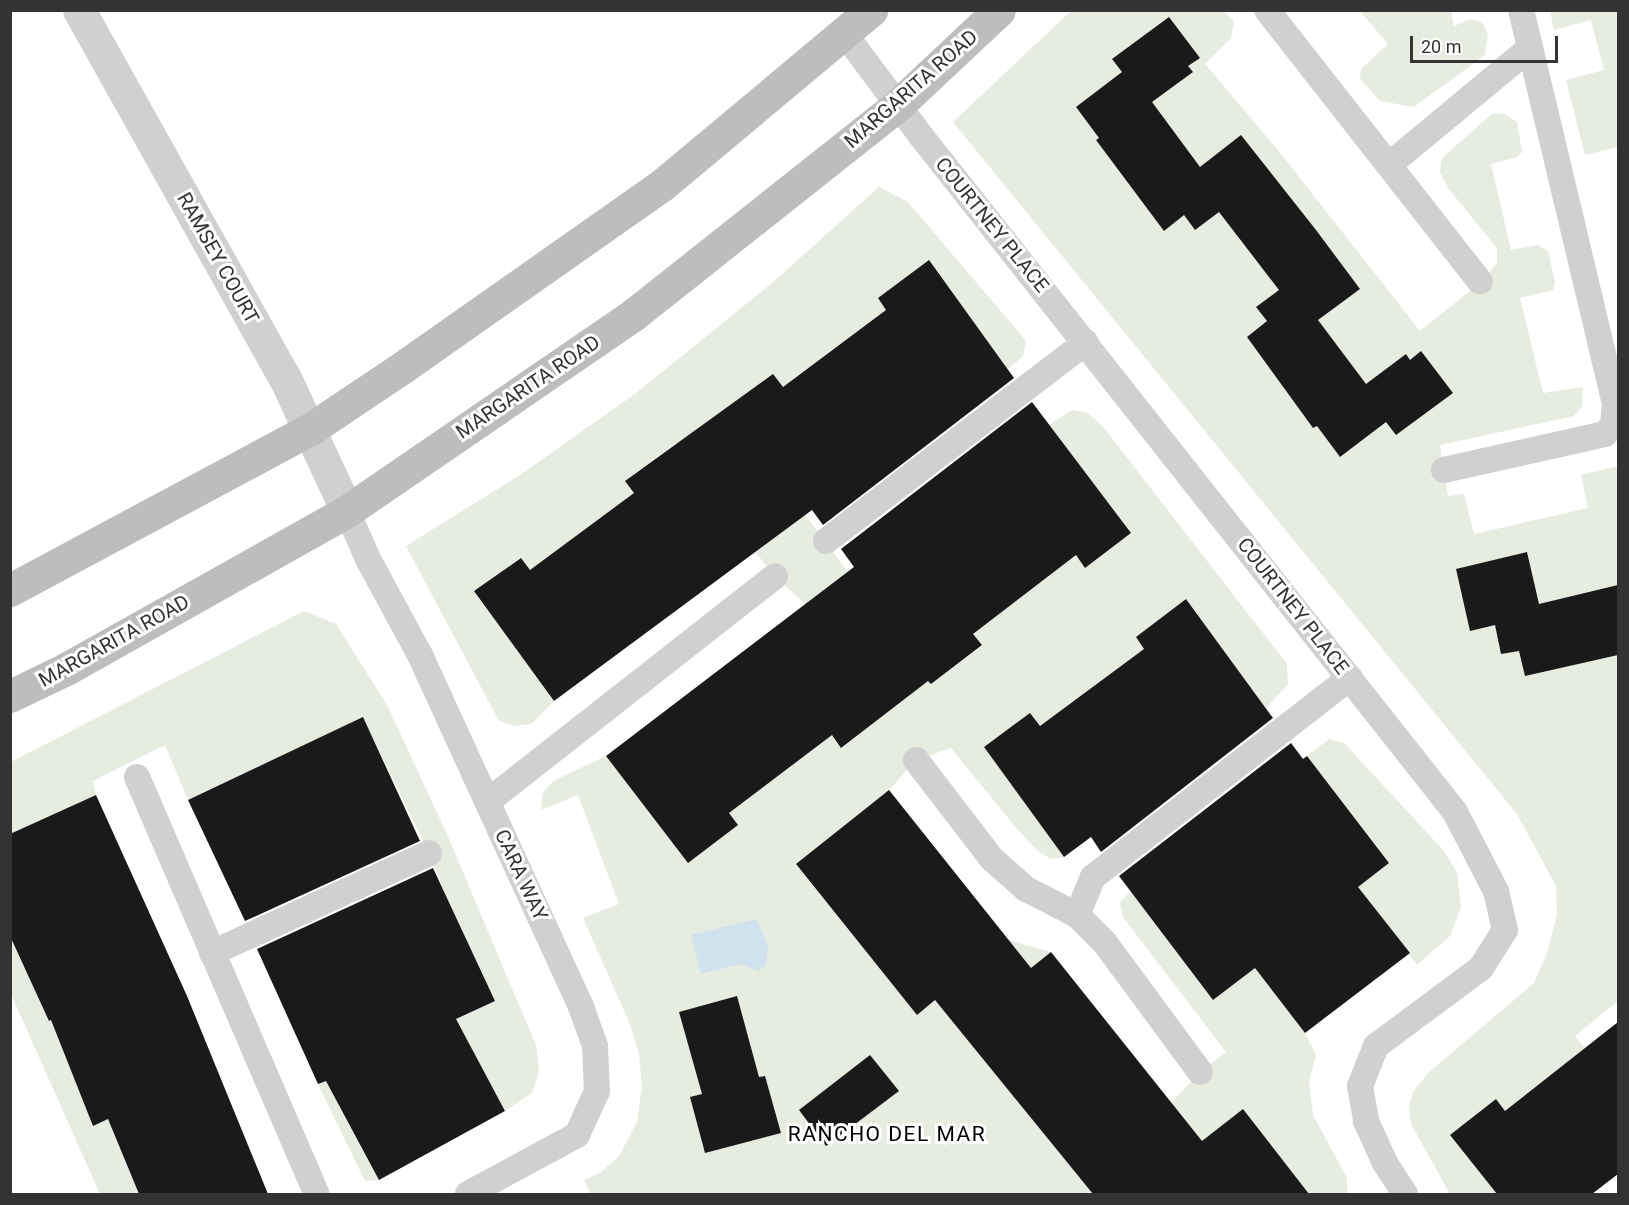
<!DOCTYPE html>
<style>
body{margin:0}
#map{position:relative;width:1629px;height:1205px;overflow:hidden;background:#fff;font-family:Roboto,sans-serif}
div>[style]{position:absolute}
.green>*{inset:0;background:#e6ecdf}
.water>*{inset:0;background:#cfe2ee}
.building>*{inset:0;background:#1a1a1a}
.service>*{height:26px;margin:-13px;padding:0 13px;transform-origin:13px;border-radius:13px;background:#d0d0d0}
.minor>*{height:33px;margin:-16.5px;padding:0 16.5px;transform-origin:16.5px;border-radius:16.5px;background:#d0d0d0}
.secondary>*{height:33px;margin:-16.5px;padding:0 16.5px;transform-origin:16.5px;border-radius:16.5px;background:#bdbdbd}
span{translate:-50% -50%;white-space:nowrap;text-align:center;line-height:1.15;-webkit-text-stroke:6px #fff;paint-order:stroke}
.street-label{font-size:20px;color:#333}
.neighbourhood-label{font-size:21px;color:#000;letter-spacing:1.5px}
.frame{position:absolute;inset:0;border:12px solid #333;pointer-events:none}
.scale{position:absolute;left:1410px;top:36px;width:148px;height:27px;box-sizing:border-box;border:3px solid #333;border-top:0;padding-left:8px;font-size:18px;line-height:21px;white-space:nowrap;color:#333;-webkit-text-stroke:4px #fff;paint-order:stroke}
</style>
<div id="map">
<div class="green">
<div style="clip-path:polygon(1071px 11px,1224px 11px,1234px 22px,1231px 38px,1205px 64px,1281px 154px,1420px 331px,1480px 283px,1497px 263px,1497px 248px,1448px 188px,1440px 172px,1442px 158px,1493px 113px,1504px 114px,1517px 122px,1522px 152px,1515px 158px,1491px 164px,1511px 250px,1538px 245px,1548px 251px,1555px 282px,1553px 290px,1520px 298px,1543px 393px,1583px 387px,1582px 406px,1574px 416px,1440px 445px,1448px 496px,1464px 494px,1474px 534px,1588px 508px,1581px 475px,1618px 466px,1618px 1001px,1575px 1036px,1585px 1048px,1505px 1111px,1496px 1099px,1451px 1135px,1497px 1194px,1450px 1194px,1411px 1124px,1409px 1106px,1413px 1092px,1428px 1073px,1534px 983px,1548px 951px,1557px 914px,1556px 886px,1517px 814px,953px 122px)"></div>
<div style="clip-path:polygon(1360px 11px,1451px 11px,1454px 26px,1471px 19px,1482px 22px,1488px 34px,1485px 55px,1414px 107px,1380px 101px,1360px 79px,1361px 69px,1388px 44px)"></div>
<div style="clip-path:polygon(1550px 11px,1618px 11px,1618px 147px,1585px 155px,1566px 80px,1604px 70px,1591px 20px,1554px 30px)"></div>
<div style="clip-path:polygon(879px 187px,908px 202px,1026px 341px,1023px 356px,1008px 369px,928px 261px,878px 298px,886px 310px,783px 387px,727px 409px,931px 684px,982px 646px,973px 634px,1076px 555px,1085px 568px,1131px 533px,1049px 425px,1072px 410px,1088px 413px,1104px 428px,1287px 664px,1288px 684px,1266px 708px,1186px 599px,1136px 637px,1144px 649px,1040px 726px,1030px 713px,984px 747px,1064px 857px,1051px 859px,1038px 851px,1017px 829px,951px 748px,916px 760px,889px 790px,796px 865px,917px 1015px,1009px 940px,1051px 952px,958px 1028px,1080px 1178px,1171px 1103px,1200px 1072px,1226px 1052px,1123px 917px,1120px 902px,1131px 891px,1343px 898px,1389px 863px,1307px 756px,1329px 739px,1344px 743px,1444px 851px,1457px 873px,1461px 907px,1450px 936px,1417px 965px,1384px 921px,1280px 1000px,1305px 1033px,1316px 1055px,1309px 1081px,1313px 1115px,1347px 1178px,1347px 1194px,1309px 1194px,1243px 1109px,1203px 1161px,1161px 1194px,591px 1194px,584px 1180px,601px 1172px,619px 1156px,637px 1122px,642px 1087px,639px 1054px,629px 1022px,583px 918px,619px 904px,578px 795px,541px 810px,543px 793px,553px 781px,606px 756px,688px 863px,737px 825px,729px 813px,832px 735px,842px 748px,887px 712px,805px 604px,775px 576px,755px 552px,676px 443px,625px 481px,634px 493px,530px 570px,520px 558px,475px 591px,554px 701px,531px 724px,515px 726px,499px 721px,406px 546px,520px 475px,635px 394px,772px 283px)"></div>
<div style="clip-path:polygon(304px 611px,336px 624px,387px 705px,446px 832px,536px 1045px,539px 1071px,532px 1093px,505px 1111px,484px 1072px,379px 1180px,365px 1181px,318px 1084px,495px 1001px,444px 891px,429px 853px,363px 718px,188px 800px,165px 745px,93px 781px,96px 795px,11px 834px,11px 762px)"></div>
<div style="clip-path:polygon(10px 936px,49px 1021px,173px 965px,195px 1016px,70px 1068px,94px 1125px,108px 1119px,139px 1194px,100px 1194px,11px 994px)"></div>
</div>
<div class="water">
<div style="clip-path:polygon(757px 919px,768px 947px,766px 966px,758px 971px,741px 964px,701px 974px,691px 935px)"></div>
</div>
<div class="building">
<div style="clip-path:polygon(1169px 17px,1200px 58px,1188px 66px,1193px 72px,1152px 102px,1200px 167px,1241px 135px,1316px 230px,1360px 289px,1318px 320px,1366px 384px,1406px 354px,1410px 360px,1421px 351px,1453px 393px,1396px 435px,1386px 422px,1340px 457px,1317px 426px,1313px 428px,1247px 337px,1267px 321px,1256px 307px,1279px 290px,1219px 212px,1195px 230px,1184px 215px,1164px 231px,1096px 140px,1099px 138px,1076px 107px,1122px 72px,1112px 59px)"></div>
<div style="clip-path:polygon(929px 260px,1014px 378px,823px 525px,812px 510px,554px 701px,474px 591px,521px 558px,530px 570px,634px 493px,625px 481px,773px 374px,783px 387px,886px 310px,878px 298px)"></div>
<div style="clip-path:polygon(1032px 402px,1131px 533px,1085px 568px,1076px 555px,973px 634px,982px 645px,931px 684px,928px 681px,841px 748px,832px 735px,729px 813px,738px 825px,688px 863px,606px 756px,854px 567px,841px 549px)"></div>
<div style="clip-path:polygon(1527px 552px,1539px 604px,1618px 585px,1618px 655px,1525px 676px,1519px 651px,1501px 654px,1495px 625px,1470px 631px,1456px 569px)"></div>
<div style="clip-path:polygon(1186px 599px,1273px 718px,1101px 852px,1091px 837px,1064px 857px,984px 747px,1030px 713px,1040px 726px,1144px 649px,1136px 637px)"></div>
<div style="clip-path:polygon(363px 717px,420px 841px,245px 921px,188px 800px)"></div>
<div style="clip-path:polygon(1291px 743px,1303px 759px,1307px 756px,1389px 863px,1358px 887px,1410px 953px,1305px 1033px,1255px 968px,1213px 1000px,1119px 876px)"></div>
<div style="clip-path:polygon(889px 790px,1031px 968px,1051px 952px,1202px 1141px,1243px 1109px,1309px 1194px,1093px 1194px,935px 1000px,917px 1015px,796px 864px)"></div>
<div style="clip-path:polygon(96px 795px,187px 996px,268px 1194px,139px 1194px,108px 1119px,93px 1126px,51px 1020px,49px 1021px,10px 936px,10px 834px)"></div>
<div style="clip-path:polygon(433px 868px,495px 1001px,456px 1019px,505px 1111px,379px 1180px,326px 1081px,318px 1084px,257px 949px)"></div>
<div style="clip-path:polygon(737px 996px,759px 1077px,765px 1076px,781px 1133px,705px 1153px,690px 1097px,702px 1094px,679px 1012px)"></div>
<div style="clip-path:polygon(1618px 1022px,1618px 1174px,1592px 1194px,1497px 1194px,1450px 1135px,1496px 1099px,1505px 1111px)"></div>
<div style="clip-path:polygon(870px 1055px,899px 1091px,826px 1146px,799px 1110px)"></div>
</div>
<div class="service">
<div style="left:1267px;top:10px;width:345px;rotate:51.9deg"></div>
<div style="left:844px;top:33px;width:129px;rotate:53.2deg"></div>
<div style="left:921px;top:136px;width:861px;rotate:51.69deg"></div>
<div style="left:1455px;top:812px;width:89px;rotate:62.6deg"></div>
<div style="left:1496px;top:891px;width:40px;rotate:77deg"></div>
<div style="left:1505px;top:930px;width:45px;rotate:122.3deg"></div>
<div style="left:1481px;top:968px;width:131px;rotate:143.4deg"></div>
<div style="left:1376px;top:1046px;width:43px;rotate:111.8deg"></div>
<div style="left:1360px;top:1086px;width:36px;rotate:80deg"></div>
<div style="left:1366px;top:1121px;width:46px;rotate:65.7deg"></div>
<div style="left:1385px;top:1163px;width:37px;rotate:57deg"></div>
<div style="left:1389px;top:165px;width:183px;rotate:-39.7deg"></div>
<div style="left:1444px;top:470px;width:165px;rotate:-12.6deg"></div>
<div style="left:1605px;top:434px;width:12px;rotate:-48deg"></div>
<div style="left:1613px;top:425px;width:21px;rotate:-85deg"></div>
<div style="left:1615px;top:404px;width:405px;rotate:-103.4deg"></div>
<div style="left:347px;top:511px;width:52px;rotate:66.4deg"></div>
<div style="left:368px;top:559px;width:109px;rotate:61.6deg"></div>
<div style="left:420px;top:655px;width:384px;rotate:65.4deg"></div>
<div style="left:580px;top:1004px;width:45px;rotate:70.3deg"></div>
<div style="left:595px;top:1046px;width:45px;rotate:87.5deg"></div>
<div style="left:597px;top:1091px;width:48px;rotate:114.4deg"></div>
<div style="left:577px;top:1135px;width:124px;rotate:151.6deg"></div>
<div style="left:826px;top:541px;width:327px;rotate:-37.4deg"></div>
<div style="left:916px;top:760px;width:125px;rotate:52.5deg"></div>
<div style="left:992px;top:859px;width:45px;rotate:41.4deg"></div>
<div style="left:1026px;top:889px;width:57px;rotate:27deg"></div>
<div style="left:1077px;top:915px;width:40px;rotate:45deg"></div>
<div style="left:1105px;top:943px;width:160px;rotate:53.6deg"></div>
<div style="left:137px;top:777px;width:454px;rotate:66.7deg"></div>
<div style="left:487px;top:802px;width:366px;rotate:-38.1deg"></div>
<div style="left:1077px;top:915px;width:41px;rotate:-67.2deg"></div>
<div style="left:1093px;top:877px;width:325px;rotate:-37.8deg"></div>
<div style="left:212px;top:953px;width:239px;rotate:-24.7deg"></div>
</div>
<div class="minor">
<div style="left:79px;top:10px;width:422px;rotate:60.8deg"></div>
<div style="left:285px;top:378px;width:147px;rotate:65deg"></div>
</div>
<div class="secondary">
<div style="left:10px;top:590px;width:339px;rotate:-28.2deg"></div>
<div style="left:309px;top:430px;width:113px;rotate:-33.8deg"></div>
<div style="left:403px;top:367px;width:317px;rotate:-35.1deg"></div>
<div style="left:662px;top:185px;width:273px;rotate:-39.9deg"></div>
<div style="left:10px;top:696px;width:62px;rotate:-25.7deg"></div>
<div style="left:66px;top:669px;width:322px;rotate:-29.3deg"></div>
<div style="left:347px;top:511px;width:347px;rotate:-34.4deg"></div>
<div style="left:633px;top:315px;width:340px;rotate:-38.4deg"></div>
<div style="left:899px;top:104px;width:137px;rotate:-43.2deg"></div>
</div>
<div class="street-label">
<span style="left:911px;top:89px;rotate:-41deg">MARGARITA ROAD</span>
<span style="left:992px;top:225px;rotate:51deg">COURTNEY PLACE</span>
<span style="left:218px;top:258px;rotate:61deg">RAMSEY COURT</span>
<span style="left:528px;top:387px;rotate:-34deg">MARGARITA ROAD</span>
<span style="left:1293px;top:606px;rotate:52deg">COURTNEY PLACE</span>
<span style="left:114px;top:641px;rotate:-29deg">MARGARITA ROAD</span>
<span style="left:521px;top:875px;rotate:65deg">CARA WAY</span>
</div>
<div class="neighbourhood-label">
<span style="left:887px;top:1134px">RANCHO DEL MAR</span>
</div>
<div class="frame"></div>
<div class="scale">20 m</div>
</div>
